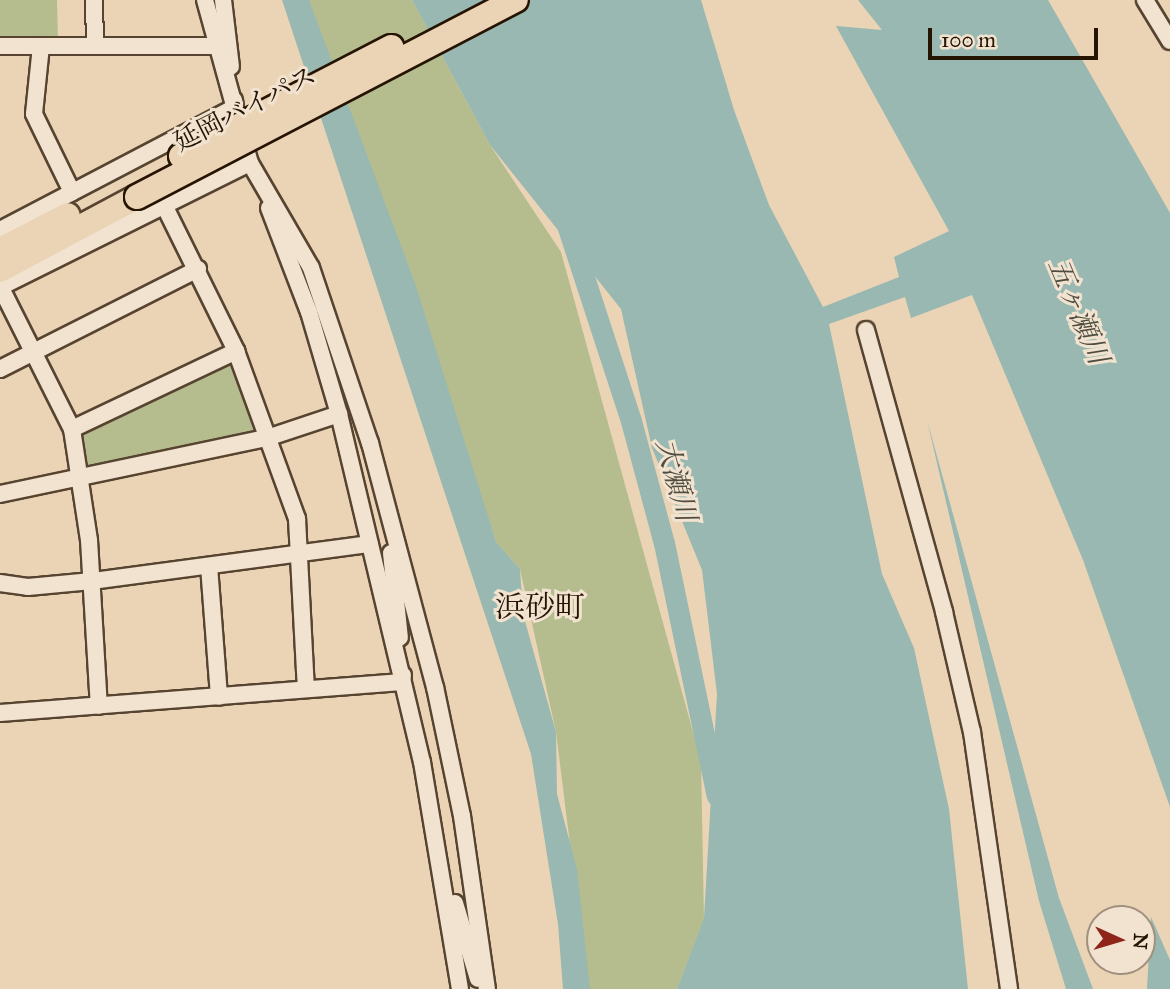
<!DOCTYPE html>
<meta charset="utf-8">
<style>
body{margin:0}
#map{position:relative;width:1170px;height:989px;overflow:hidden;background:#ead4b5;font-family:"IM FELL Great Primer","Noto Serif JP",serif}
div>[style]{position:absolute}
.green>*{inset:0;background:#b5bd8f}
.water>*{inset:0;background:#98b8b1}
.river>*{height:21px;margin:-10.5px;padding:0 10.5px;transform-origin:10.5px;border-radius:10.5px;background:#98b8b1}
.roads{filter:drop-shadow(2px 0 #574430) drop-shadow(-2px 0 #574430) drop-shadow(0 2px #574430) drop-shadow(0 -2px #574430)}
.minor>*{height:16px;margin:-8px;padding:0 8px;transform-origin:8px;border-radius:8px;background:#f1e3cf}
.highway>*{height:24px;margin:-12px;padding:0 12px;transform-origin:12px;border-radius:12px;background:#ead4b5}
.bridges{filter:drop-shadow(2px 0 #261403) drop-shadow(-2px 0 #261403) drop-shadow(0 2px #261403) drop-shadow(0 -2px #261403)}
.highway-bridge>*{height:24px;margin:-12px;padding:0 12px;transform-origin:12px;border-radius:12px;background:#ead4b5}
span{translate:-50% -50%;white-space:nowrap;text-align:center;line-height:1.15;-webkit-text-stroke:6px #f1e3cf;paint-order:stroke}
.street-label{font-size:26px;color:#261403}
.water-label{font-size:28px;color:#4e4d40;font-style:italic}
.quarter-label{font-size:30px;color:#261403}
.north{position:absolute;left:1086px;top:905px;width:70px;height:70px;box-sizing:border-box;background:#f1e3cf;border:2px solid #a0907d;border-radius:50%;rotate:94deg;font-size:19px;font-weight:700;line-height:28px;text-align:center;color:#261403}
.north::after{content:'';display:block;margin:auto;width:24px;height:32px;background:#8f2418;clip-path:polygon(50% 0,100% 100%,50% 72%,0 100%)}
.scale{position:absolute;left:928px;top:28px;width:170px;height:32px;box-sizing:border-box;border:4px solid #261403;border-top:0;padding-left:9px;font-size:21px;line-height:24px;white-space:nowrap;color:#261403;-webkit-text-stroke:5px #f1e3cf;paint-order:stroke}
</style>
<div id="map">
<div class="green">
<div style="clip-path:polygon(0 0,57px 0,58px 39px,0 41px)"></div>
<div style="clip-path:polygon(306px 0,412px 0,490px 145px,561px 252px,701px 761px,704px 919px,677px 989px,588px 989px,556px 732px,520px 569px,496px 542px)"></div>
<div style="clip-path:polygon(233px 361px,259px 430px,89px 472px,78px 432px)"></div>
</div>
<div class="water">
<div style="clip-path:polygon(282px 0,309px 0,416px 286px,496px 542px,520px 569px,523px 614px,556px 732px,557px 794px,577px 869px,590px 989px,563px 989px,558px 924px,531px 754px)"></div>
<div style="clip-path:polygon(412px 0,701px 0,734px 110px,769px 205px,823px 307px,899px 277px,894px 257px,949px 231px,836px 26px,882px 30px,858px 0,1048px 0,1170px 213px,1170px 807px,1083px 560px,972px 295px,911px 318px,905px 297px,829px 324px,882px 574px,914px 648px,949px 809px,968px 989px,677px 989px,704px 918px,717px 694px,702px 570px,652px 448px,621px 309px,490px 145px)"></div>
<div style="clip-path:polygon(927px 420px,1059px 898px,1093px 989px,1066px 989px,1039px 901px)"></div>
<div style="clip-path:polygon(1151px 917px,1170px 960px,1170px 989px,1147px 989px)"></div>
</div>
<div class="river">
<div style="left:568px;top:228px;width:203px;rotate:71.9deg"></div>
<div style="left:631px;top:421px;width:126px;rotate:74.9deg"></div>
<div style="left:664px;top:543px;width:258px;rotate:78.2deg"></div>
</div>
<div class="roads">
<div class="minor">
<div style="left:94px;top:0;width:45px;rotate:88.7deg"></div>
<div style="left:205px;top:0;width:169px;rotate:74.6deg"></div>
<div style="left:250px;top:163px;width:121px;rotate:59.8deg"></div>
<div style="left:311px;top:268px;width:185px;rotate:71.4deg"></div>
<div style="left:370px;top:443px;width:253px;rotate:75.1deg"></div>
<div style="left:435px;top:687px;width:132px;rotate:78.2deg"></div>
<div style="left:462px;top:816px;width:175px;rotate:81.8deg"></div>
<div style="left:223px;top:0;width:67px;rotate:83.2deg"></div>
<div style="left:1145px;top:0;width:48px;rotate:58.6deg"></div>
<div style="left:0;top:46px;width:218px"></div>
<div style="left:41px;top:46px;width:68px;rotate:95.9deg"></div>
<div style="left:34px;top:114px;width:87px;rotate:64deg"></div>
<div style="left:164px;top:205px;width:163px;rotate:63.7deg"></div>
<div style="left:236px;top:351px;width:179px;rotate:70deg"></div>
<div style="left:297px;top:519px;width:170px;rotate:87deg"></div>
<div style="left:269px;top:208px;width:111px;rotate:69deg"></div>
<div style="left:309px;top:312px;width:106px;rotate:73.6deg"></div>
<div style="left:339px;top:414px;width:358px;rotate:76.6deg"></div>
<div style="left:422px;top:762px;width:230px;rotate:80.5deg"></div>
<div style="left:0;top:230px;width:265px;rotate:-27.6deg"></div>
<div style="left:235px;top:107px;width:7px;rotate:-98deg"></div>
<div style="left:0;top:286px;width:160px;rotate:63.3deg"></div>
<div style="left:72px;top:429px;width:112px;rotate:81.3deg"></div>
<div style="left:89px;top:540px;width:166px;rotate:86.6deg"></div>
<div style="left:0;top:287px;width:279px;rotate:-26.4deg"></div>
<div style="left:866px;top:330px;width:293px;rotate:74.5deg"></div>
<div style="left:944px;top:612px;width:123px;rotate:76.9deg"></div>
<div style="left:972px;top:732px;width:260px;rotate:81.8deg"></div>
<div style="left:0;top:369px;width:222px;rotate:-26.8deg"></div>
<div style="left:72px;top:429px;width:182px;rotate:-25.4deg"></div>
<div style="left:0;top:494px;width:276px;rotate:-11.9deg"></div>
<div style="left:270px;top:437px;width:73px;rotate:-18.4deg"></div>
<div style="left:391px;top:553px;width:85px;rotate:84deg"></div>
<div style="left:209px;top:566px;width:131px;rotate:85.6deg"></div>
<div style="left:0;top:583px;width:28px;rotate:8deg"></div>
<div style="left:28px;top:587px;width:64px;rotate:-5.4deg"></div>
<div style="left:92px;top:581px;width:280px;rotate:-7.6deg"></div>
<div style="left:0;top:713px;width:403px;rotate:-4.4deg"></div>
<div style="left:402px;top:682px;width:7px;rotate:-82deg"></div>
<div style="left:455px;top:903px;width:79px;rotate:73.2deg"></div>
</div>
<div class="highway">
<div style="left:0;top:250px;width:76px;rotate:-27.2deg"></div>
<div style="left:0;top:270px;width:155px;rotate:-28.1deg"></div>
</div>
</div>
<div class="bridges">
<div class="highway-bridge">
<div style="left:181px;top:156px;width:237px;rotate:-27.4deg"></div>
<div style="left:137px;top:197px;width:427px;rotate:-27.5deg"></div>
</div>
</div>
<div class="street-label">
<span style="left:245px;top:109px;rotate:-27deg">延岡バイパス</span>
</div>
<div class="water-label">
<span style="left:1078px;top:311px;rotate:67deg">五ヶ瀬川</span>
<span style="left:676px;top:480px;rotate:75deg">大瀬川</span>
</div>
<div class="quarter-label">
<span style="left:540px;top:607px">浜砂町</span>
</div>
<div class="north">N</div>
<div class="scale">100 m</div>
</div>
